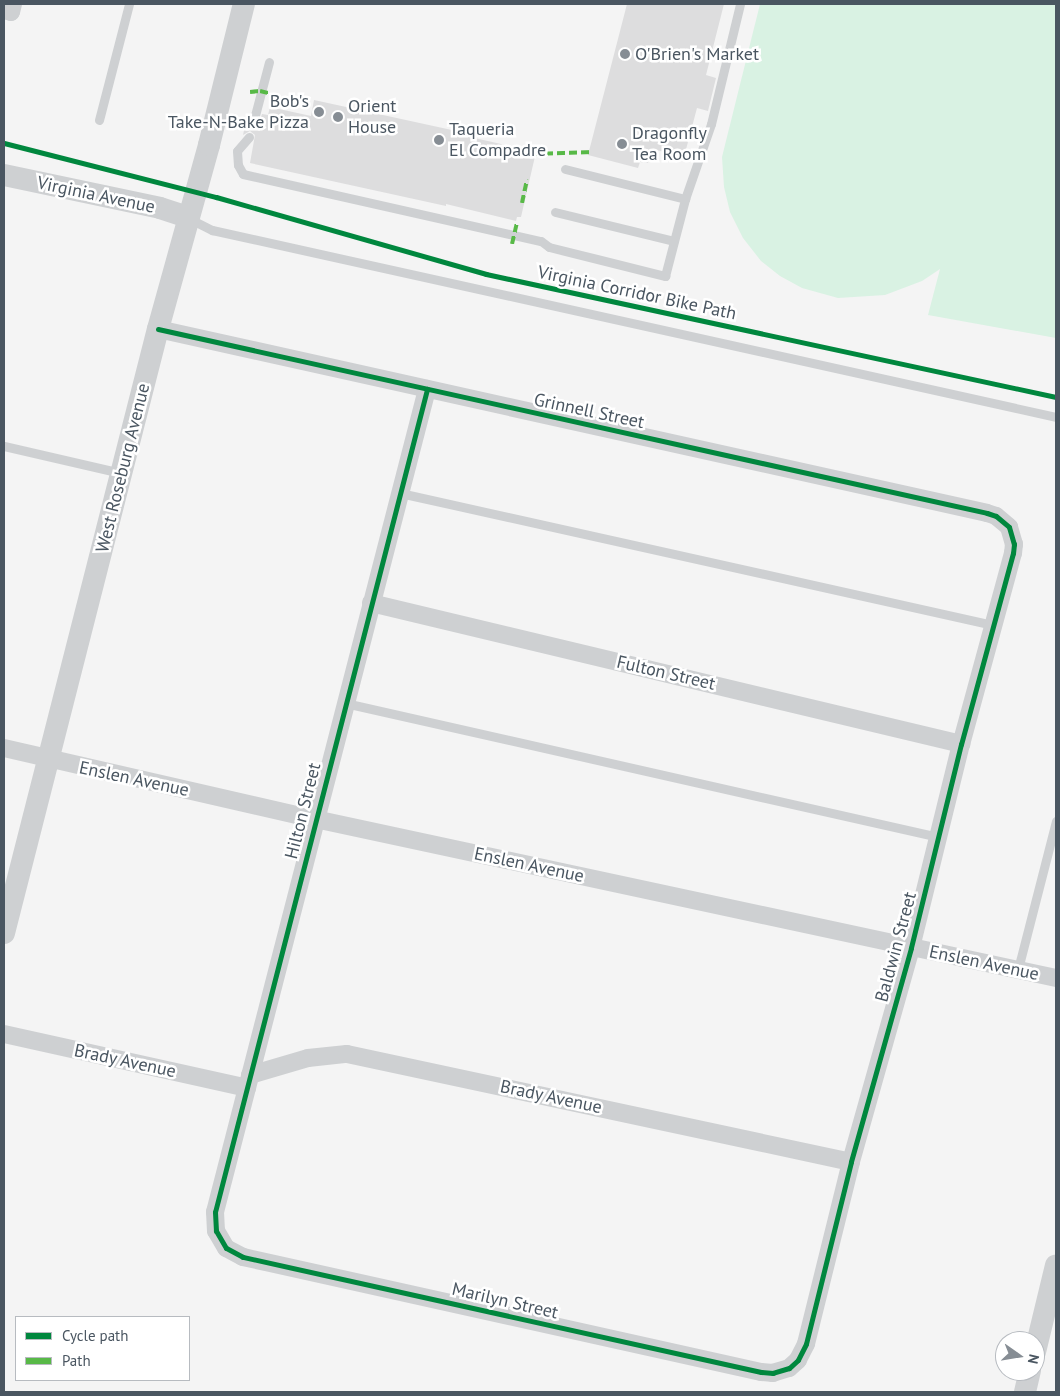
<!DOCTYPE html>
<style>
body{margin:0}
#map{position:relative;width:1060px;height:1396px;overflow:hidden;background:#f4f4f4;font-family:"PT Sans",sans-serif}
div>[style]{position:absolute}
.green>*{inset:0;background:#d9f2e3}
.building>*{inset:0;background:#ddddde}
.service>*{height:9px;margin:-4.5px;padding:0 4.5px;transform-origin:4.5px;border-radius:4.5px;background:#ced0d2}
.minor>*{height:18px;margin:-9px;padding:0 9px;transform-origin:9px;border-radius:9px;background:#ced0d2}
.tertiary>*{height:22px;margin:-11px;padding:0 11px;transform-origin:11px;border-radius:11px;background:#ced0d2}
.quiet>*{height:4px;margin-top:-2px;transform-origin:0;background:repeating-linear-gradient(90deg,#58b947 0 8px,transparent 0 12px)}
.cycleway>*{height:5px;margin:-2.5px;padding:0 2.5px;transform-origin:2.5px;border-radius:2.5px;background:#00873e}
.dots>*{width:14px;height:14px;translate:-50% -50%;box-sizing:border-box;border:2px solid #fff;border-radius:50%}
span{translate:-50% -50%;white-space:nowrap;text-align:center;line-height:1.15;-webkit-text-stroke:5px #fff;paint-order:stroke}
.poi-label{font-size:18px;color:#4a5661}
.left{translate:0 -50%;text-align:left}
.right{translate:-100% -50%;text-align:right}
.street-label{font-size:18px;color:#4a5661}
.frame{position:absolute;inset:0;border:5px solid #4a5661;pointer-events:none}
.legend{position:absolute;left:15px;top:1316px;width:175px;height:65px;box-sizing:border-box;background:#fff;border:1px solid #b7bbc0;margin:0;padding:6px 9px;list-style:none;font-size:15px;color:#4a5661}
.legend li{display:flex;align-items:center;gap:10px;height:25px}
.legend b{width:25px;border:1px solid #b7bbc0}
.north{position:absolute;left:995px;top:1331px;width:50px;height:50px;box-sizing:border-box;background:#fff;border:1px solid #b7bbc0;border-radius:50%;rotate:103deg;font-size:14px;font-weight:700;line-height:20px;text-align:center;color:#4a5661}
.north::after{content:'';display:block;margin:auto;width:18px;height:22px;background:#868d94;clip-path:polygon(50% 0,100% 100%,50% 72%,0 100%)}
</style>
<div id="map">
<div class="green">
<div style="clip-path:polygon(760px 4px,1056px 4px,1056px 338px,928px 315px,940px 269px,922px 281px,885px 295px,838px 298px,802px 288px,780px 276px,761px 261px,743px 238px,730px 212px,724px 187px,722px 157px)"></div>
</div>
<div class="building">
<div style="clip-path:polygon(627px 4px,724px 4px,706px 75px,716px 78px,708px 111px,697px 108px,684px 157px,652px 149px,648px 163px,640px 162px,638px 168px,588px 155px)"></div>
<div style="clip-path:polygon(314px 100px,461px 132px,461px 135px,536px 152px,521px 217px,517px 217px,516px 221px,446px 204px,446px 206px,250px 163px,255px 135px,250px 131px,243px 135px,246px 121px,251px 129px,257px 128px,262px 114px,268px 115px,270px 107px,311px 116px)"></div>
</div>
<div class="service">
<div style="left:99px;top:120px;width:120px;rotate:-75.5deg"></div>
<div style="left:253px;top:123px;width:63px;rotate:-75.3deg"></div>
<div style="left:249px;top:137px;width:18px;rotate:131deg"></div>
<div style="left:237px;top:151px;width:14px;rotate:86deg"></div>
<div style="left:238px;top:165px;width:10px;rotate:61deg"></div>
<div style="left:243px;top:174px;width:305px;rotate:12.7deg"></div>
<div style="left:541px;top:241px;width:10px;rotate:37deg"></div>
<div style="left:549px;top:247px;width:120px;rotate:14deg"></div>
<div style="left:665px;top:276px;width:80px;rotate:-75.4deg"></div>
<div style="left:685px;top:199px;width:79px;rotate:-70.9deg"></div>
<div style="left:711px;top:124px;width:123px;rotate:-76.4deg"></div>
<div style="left:565px;top:169px;width:124px;rotate:14deg"></div>
<div style="left:555px;top:212px;width:122px;rotate:13.7deg"></div>
<div style="left:190px;top:219px;width:25px;rotate:27deg"></div>
<div style="left:212px;top:230px;width:864px;rotate:12.49deg"></div>
<div style="left:4px;top:446px;width:120px;rotate:13deg"></div>
<div style="left:400px;top:493px;width:608px;rotate:12.55deg"></div>
<div style="left:345px;top:703px;width:608px;rotate:12.73deg"></div>
<div style="left:1018px;top:969px;width:153px;rotate:-75.6deg"></div>
</div>
<div class="minor">
<div style="left:4px;top:10px;width:7px;rotate:16deg"></div>
<div style="left:11px;top:12px;width:8px;rotate:-76deg"></div>
<div style="left:158px;top:329px;width:849px;rotate:12.51deg"></div>
<div style="left:987px;top:513px;width:9px;rotate:18deg"></div>
<div style="left:996px;top:516px;width:17px;rotate:40deg"></div>
<div style="left:1009px;top:527px;width:18px;rotate:74deg"></div>
<div style="left:1014px;top:544px;width:9px;rotate:96deg"></div>
<div style="left:1013px;top:553px;width:198px;rotate:105.2deg"></div>
<div style="left:961px;top:744px;width:210px;rotate:103.8deg"></div>
<div style="left:911px;top:948px;width:222px;rotate:105.7deg"></div>
<div style="left:851px;top:1162px;width:187px;rotate:103.9deg"></div>
<div style="left:806px;top:1344px;width:18px;rotate:117deg"></div>
<div style="left:798px;top:1360px;width:12px;rotate:138deg"></div>
<div style="left:789px;top:1368px;width:17px;rotate:163deg"></div>
<div style="left:773px;top:1373px;width:12px;rotate:-175deg"></div>
<div style="left:761px;top:1372px;width:531px;rotate:-167.48deg"></div>
<div style="left:243px;top:1257px;width:19px;rotate:-152deg"></div>
<div style="left:226px;top:1248px;width:20px;rotate:-120deg"></div>
<div style="left:216px;top:1231px;width:19px;rotate:-93deg"></div>
<div style="left:215px;top:1212px;width:850px;rotate:-75.55deg"></div>
<div style="left:371px;top:603px;width:607px;rotate:13.44deg"></div>
<div style="left:4px;top:748px;width:319px;rotate:12.9deg"></div>
<div style="left:315px;top:819px;width:758px;rotate:12.11deg"></div>
<div style="left:4px;top:1034px;width:249px;rotate:12.5deg"></div>
<div style="left:250px;top:1075px;width:60px;rotate:-16.3deg"></div>
<div style="left:308px;top:1058px;width:39px;rotate:-6deg"></div>
<div style="left:347px;top:1054px;width:515px;rotate:12.09deg"></div>
</div>
<div class="tertiary">
<div style="left:4px;top:175px;width:159px;rotate:11.9deg"></div>
<div style="left:160px;top:208px;width:29px;rotate:18deg"></div>
<div style="left:4px;top:933px;width:623px;rotate:-75.7deg"></div>
<div style="left:158px;top:329px;width:191px;rotate:-74.5deg"></div>
<div style="left:209px;top:145px;width:145px;rotate:-76.1deg"></div>
<div style="left:1035px;top:1352px;width:89px;rotate:-76.4deg"></div>
<div style="left:1025px;top:1392px;width:22px;rotate:-77deg"></div>
</div>
<div class="quiet">
<div style="left:250px;top:92px;width:10px;rotate:-6deg"></div>
<div style="left:260px;top:91px;width:12px;rotate:14deg"></div>
<div style="left:533px;top:154px;width:60px;rotate:-1.9deg"></div>
<div style="left:522px;top:203px;width:24px;rotate:-78deg"></div>
<div style="left:512px;top:244px;width:23px;rotate:-77deg"></div>
</div>
<div class="cycleway">
<div style="left:4px;top:143px;width:219px;rotate:14.3deg"></div>
<div style="left:216px;top:197px;width:281px;rotate:15.9deg"></div>
<div style="left:486px;top:274px;width:583px;rotate:12.18deg"></div>
<div style="left:158px;top:329px;width:849px;rotate:12.51deg"></div>
<div style="left:987px;top:513px;width:9px;rotate:18deg"></div>
<div style="left:996px;top:516px;width:17px;rotate:40deg"></div>
<div style="left:1009px;top:527px;width:18px;rotate:74deg"></div>
<div style="left:1014px;top:544px;width:9px;rotate:96deg"></div>
<div style="left:1013px;top:553px;width:198px;rotate:105.2deg"></div>
<div style="left:961px;top:744px;width:210px;rotate:103.8deg"></div>
<div style="left:911px;top:948px;width:222px;rotate:105.7deg"></div>
<div style="left:851px;top:1162px;width:187px;rotate:103.9deg"></div>
<div style="left:806px;top:1344px;width:18px;rotate:117deg"></div>
<div style="left:798px;top:1360px;width:12px;rotate:138deg"></div>
<div style="left:789px;top:1368px;width:17px;rotate:163deg"></div>
<div style="left:773px;top:1373px;width:12px;rotate:-175deg"></div>
<div style="left:761px;top:1372px;width:531px;rotate:-167.48deg"></div>
<div style="left:243px;top:1257px;width:19px;rotate:-152deg"></div>
<div style="left:226px;top:1248px;width:20px;rotate:-120deg"></div>
<div style="left:216px;top:1231px;width:19px;rotate:-93deg"></div>
<div style="left:215px;top:1212px;width:850px;rotate:-75.55deg"></div>
</div>
<div class="dots">
<div style="left:625px;top:54px;background:#868d94"></div>
<div style="left:319px;top:112px;background:#868d94"></div>
<div style="left:338px;top:117px;background:#868d94"></div>
<div style="left:439px;top:140px;background:#868d94"></div>
<div style="left:622px;top:144px;background:#868d94"></div>
</div>
<div class="poi-label">
<span class="left" style="left:635px;top:54px">O'Brien's Market</span>
<span class="right" style="left:309px;top:112px">Bob's<br>Take-N-Bake Pizza</span>
<span class="left" style="left:348px;top:117px">Orient<br>House</span>
<span class="left" style="left:449px;top:140px">Taqueria<br>El Compadre</span>
<span class="left" style="left:632px;top:144px">Dragonfly<br>Tea Room</span>
</div>
<div class="street-label">
<span style="left:96px;top:195px;rotate:12deg">Virginia Avenue</span>
<span style="left:637px;top:293px;rotate:12deg">Virginia Corridor Bike Path</span>
<span style="left:589px;top:411px;rotate:12deg">Grinnell Street</span>
<span style="left:123px;top:468px;rotate:-76deg">West Roseburg Avenue</span>
<span style="left:666px;top:673px;rotate:13deg">Fulton Street</span>
<span style="left:134px;top:779px;rotate:12deg">Enslen Avenue</span>
<span style="left:303px;top:811px;rotate:-76deg">Hilton Street</span>
<span style="left:529px;top:865px;rotate:12deg">Enslen Avenue</span>
<span style="left:896px;top:947px;rotate:-75deg">Baldwin Street</span>
<span style="left:984px;top:963px;rotate:12deg">Enslen Avenue</span>
<span style="left:125px;top:1061px;rotate:12deg">Brady Avenue</span>
<span style="left:551px;top:1097px;rotate:12deg">Brady Avenue</span>
<span style="left:505px;top:1301px;rotate:13deg">Marilyn Street</span>
</div>
<div class="frame"></div>
<ul class="legend">
<li><b style="height:6px;background:#00873e"></b>Cycle path</li>
<li><b style="height:6px;background:#58b947"></b>Path</li>
</ul>
<div class="north">N</div>
</div>
